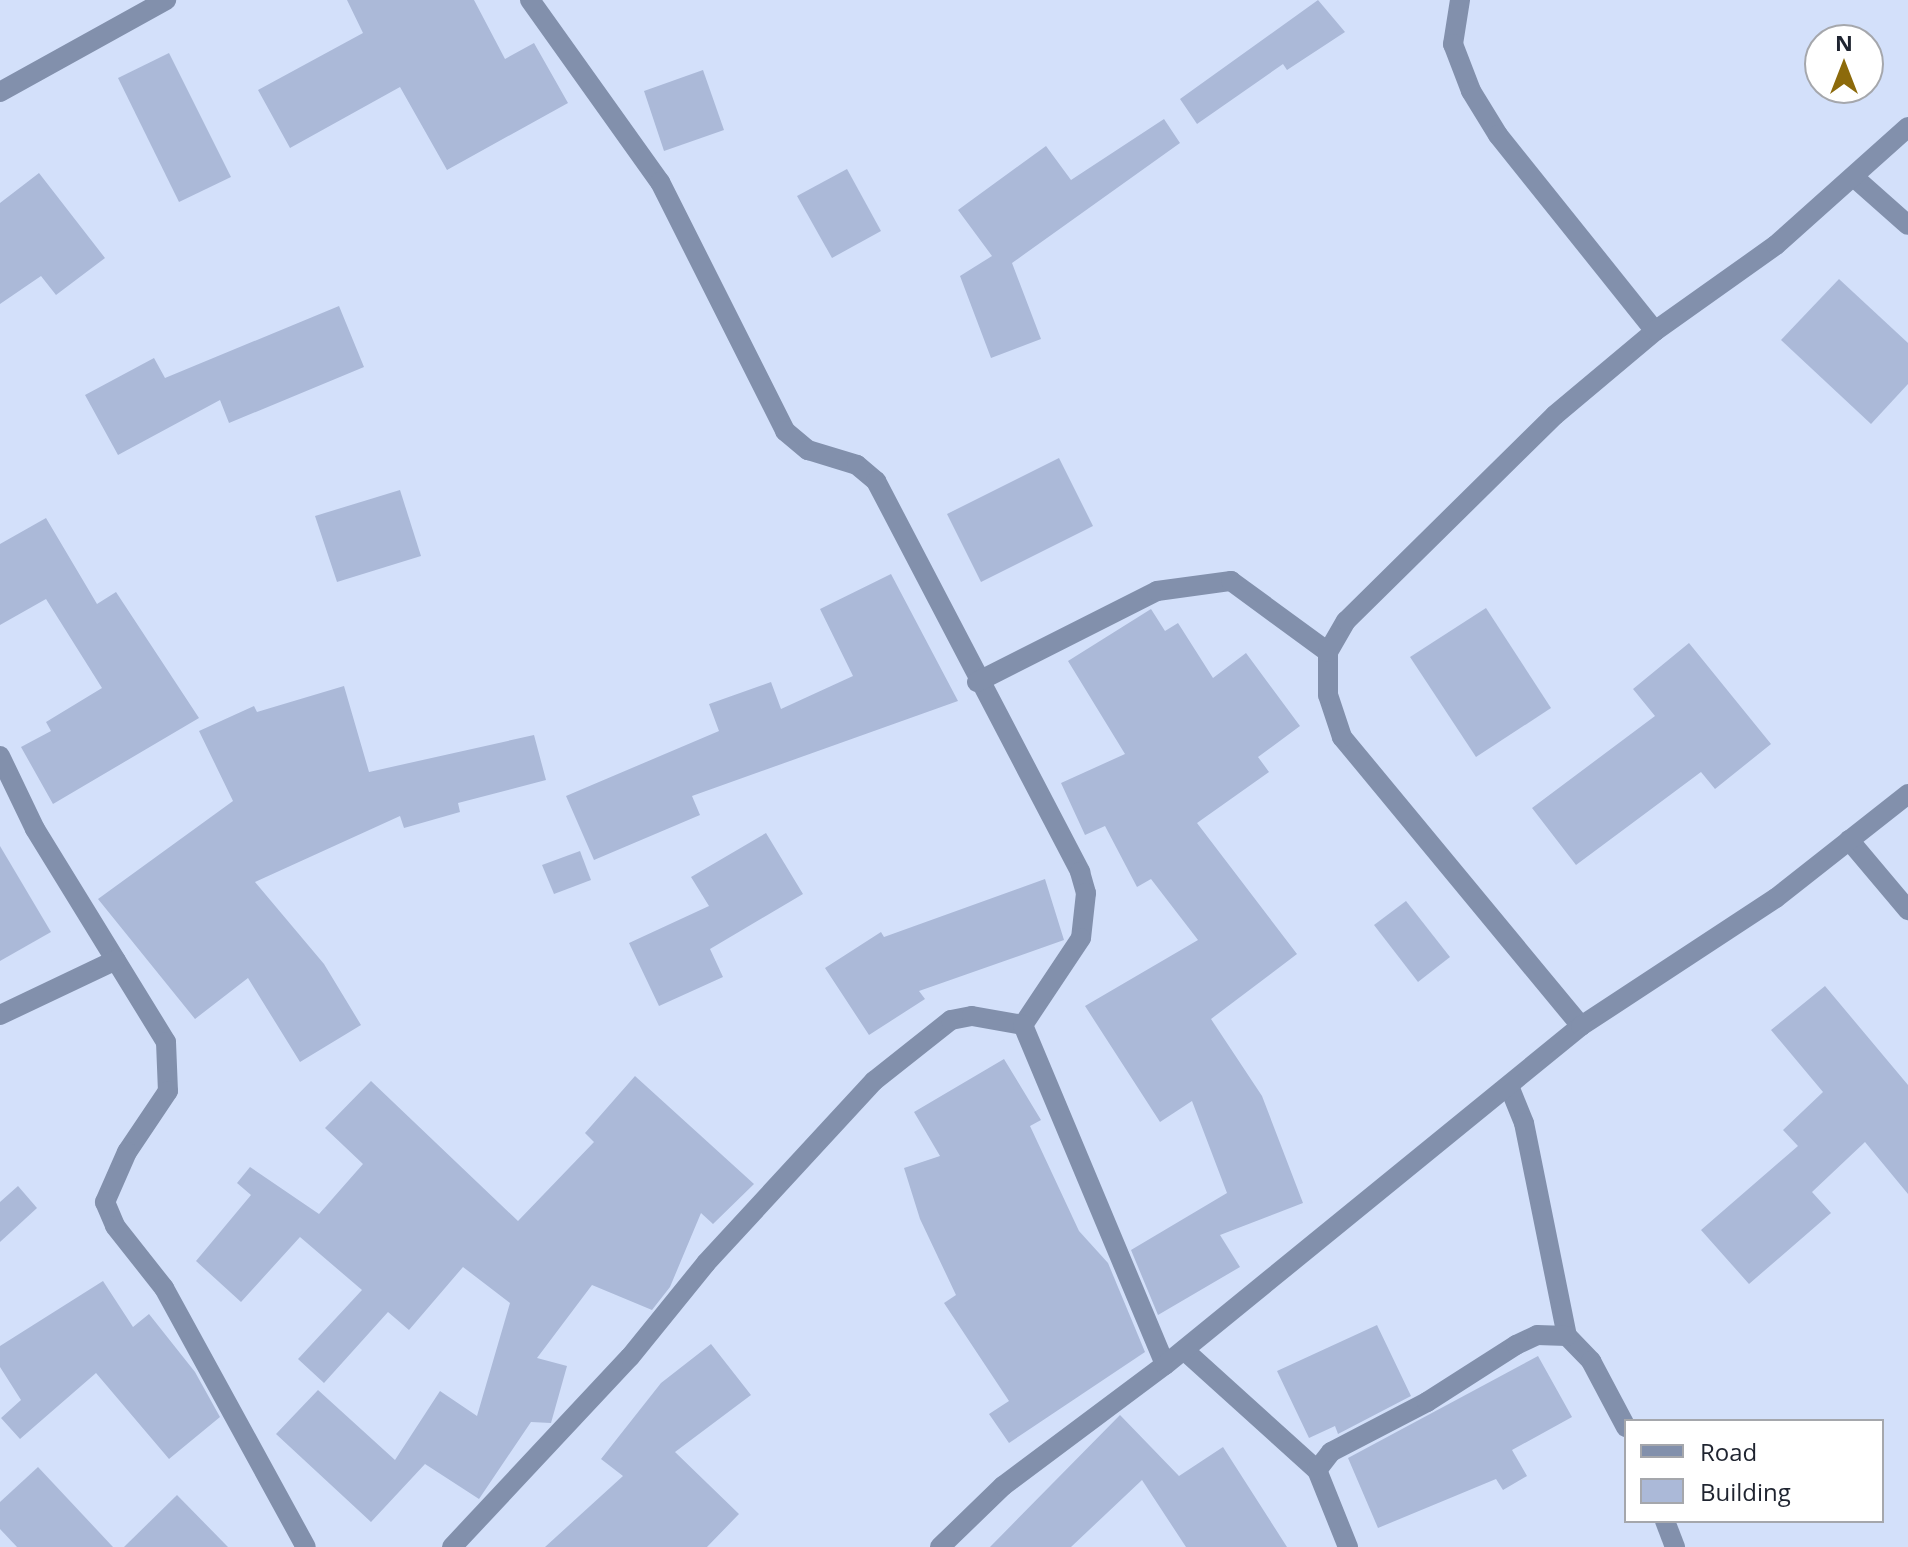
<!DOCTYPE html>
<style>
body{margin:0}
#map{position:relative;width:1908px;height:1547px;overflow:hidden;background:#d3e0fa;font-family:"Open Sans",sans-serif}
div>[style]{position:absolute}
.building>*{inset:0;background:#abb9d8}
.street>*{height:20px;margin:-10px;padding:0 10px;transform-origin:10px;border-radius:10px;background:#8290ac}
span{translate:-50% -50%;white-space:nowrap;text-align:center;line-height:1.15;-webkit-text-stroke:7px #fff;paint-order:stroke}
.legend{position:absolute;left:1624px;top:1419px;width:260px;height:104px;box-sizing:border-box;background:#fff;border:2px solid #a5a7ac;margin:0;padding:10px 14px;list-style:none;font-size:24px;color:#1f2430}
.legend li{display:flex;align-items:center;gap:16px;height:40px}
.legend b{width:40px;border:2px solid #a5a7ac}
.north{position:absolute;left:1804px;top:24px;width:80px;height:80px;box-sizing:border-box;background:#fff;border:2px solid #a5a7ac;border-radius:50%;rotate:0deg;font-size:22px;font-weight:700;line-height:32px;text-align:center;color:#1f2430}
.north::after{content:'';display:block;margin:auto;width:28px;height:36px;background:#8c6a0b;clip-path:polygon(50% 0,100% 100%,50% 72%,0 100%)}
</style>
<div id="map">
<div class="building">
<div style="clip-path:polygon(347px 0,474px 0,505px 59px,534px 43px,568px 103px,447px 170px,400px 87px,290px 148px,258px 90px,363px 33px)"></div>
<div style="clip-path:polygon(1318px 0,1345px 32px,1287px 70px,1283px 64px,1197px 124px,1180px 99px)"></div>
<div style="clip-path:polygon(169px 53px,231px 177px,179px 202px,118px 78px)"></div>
<div style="clip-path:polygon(703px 70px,724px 130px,664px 151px,644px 91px)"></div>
<div style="clip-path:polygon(1164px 119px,1180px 143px,1012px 263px,1041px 339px,991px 358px,960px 276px,992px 256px,958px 210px,1046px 146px,1071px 180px)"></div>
<div style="clip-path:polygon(847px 169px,881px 231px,832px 258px,797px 196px)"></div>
<div style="clip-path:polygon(39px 173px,105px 258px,56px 295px,41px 276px,0 304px,0 203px)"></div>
<div style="clip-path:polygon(1839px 279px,1908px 343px,1908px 384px,1871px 424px,1781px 340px)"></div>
<div style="clip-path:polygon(339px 306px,364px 367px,229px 423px,220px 400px,118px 455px,85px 395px,154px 358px,165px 378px)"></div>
<div style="clip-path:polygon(1059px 458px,1093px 526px,981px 582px,947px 514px)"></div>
<div style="clip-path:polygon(400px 490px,421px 556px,337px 582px,315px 516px)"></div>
<div style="clip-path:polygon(46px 518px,97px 604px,116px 592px,199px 718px,53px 804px,21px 747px,51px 731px,46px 722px,102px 688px,46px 599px,0 625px,0 544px)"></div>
<div style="clip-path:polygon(891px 574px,958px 701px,692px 796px,700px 815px,594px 860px,566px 796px,719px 731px,709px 704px,771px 682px,781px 709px,853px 676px,820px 609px)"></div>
<div style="clip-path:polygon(1486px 608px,1551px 708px,1476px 757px,1410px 657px)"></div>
<div style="clip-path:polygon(1151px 609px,1165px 631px,1178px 623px,1213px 678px,1246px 653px,1300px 726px,1258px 757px,1269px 772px,1197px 823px,1297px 954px,1211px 1019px,1262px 1096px,1303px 1203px,1220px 1235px,1240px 1267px,1158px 1315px,1131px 1250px,1227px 1193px,1192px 1101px,1160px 1122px,1085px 1006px,1198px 940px,1151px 879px,1137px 887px,1105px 826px,1085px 835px,1061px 783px,1125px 754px,1068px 661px)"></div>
<div style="clip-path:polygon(1689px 643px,1771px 744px,1715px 789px,1701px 772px,1576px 865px,1532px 808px,1655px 716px,1633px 689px)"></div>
<div style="clip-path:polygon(344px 686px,369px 772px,534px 735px,546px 780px,458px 803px,460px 812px,404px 828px,400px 816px,255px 882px,324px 964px,361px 1025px,300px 1062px,248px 978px,195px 1019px,98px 899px,233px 801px,199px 731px,254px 706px,257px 712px)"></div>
<div style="clip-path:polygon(766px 833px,803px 894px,710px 949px,723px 977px,659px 1006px,629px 943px,709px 906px,691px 877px)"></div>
<div style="clip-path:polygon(0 846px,51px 932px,0 961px)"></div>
<div style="clip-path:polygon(580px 851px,591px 880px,554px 894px,542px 865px)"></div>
<div style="clip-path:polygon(1045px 879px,1064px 940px,919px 991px,925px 999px,869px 1035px,825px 968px,881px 932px,884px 937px)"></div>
<div style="clip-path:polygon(1406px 901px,1450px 957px,1418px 982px,1374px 925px)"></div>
<div style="clip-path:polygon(1825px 986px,1908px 1085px,1908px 1194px,1865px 1142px,1812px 1192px,1831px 1213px,1749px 1284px,1701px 1230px,1798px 1146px,1783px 1130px,1823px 1092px,1771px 1030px)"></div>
<div style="clip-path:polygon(1004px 1059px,1041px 1120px,1030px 1126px,1079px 1231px,1108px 1263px,1145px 1352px,1009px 1443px,989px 1414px,1009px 1401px,944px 1303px,956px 1295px,920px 1219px,904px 1168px,940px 1156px,914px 1112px)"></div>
<div style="clip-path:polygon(635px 1076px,754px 1184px,713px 1224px,701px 1213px,670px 1287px,652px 1310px,592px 1285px,537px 1358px,567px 1366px,551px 1423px,531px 1422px,479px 1499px,425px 1464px,371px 1522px,276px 1434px,318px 1390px,395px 1460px,440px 1391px,477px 1416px,510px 1303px,463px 1267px,409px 1330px,388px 1312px,324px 1383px,298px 1359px,362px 1290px,300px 1237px,241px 1302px,196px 1261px,251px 1195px,237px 1183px,250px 1167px,319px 1214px,363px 1164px,325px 1128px,371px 1081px,518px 1221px,594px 1142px,585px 1133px)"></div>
<div style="clip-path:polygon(18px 1186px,37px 1208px,0 1242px,0 1202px)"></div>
<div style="clip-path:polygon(103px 1281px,133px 1327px,149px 1314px,195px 1372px,220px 1417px,169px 1459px,96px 1373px,20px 1439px,1px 1418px,21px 1400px,0 1367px,0 1346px)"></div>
<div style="clip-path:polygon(1377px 1325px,1411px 1396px,1338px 1434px,1335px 1426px,1309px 1438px,1277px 1371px)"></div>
<div style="clip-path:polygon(711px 1344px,751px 1395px,675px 1452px,739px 1514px,707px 1547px,545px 1547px,623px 1476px,601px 1459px,661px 1383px)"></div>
<div style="clip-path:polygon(1538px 1356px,1572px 1417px,1512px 1450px,1527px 1476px,1503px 1490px,1496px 1479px,1378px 1528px,1348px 1458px)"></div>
<div style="clip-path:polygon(1120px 1415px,1179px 1476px,1223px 1447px,1287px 1547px,1186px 1547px,1142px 1480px,1071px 1547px,990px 1547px)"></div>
<div style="clip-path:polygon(38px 1467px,113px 1547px,17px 1547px,0 1529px,0 1502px)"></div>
<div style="clip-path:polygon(177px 1495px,228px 1547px,124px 1547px)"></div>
</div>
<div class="street">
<div style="left:530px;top:0;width:224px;rotate:54.5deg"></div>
<div style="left:660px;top:182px;width:279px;rotate:63.3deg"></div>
<div style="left:785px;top:431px;width:30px;rotate:40deg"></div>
<div style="left:808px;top:450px;width:51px;rotate:17deg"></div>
<div style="left:857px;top:465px;width:25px;rotate:40deg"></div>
<div style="left:876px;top:481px;width:441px;rotate:62.4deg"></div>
<div style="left:1080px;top:872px;width:22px;rotate:74deg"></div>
<div style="left:1086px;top:893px;width:45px;rotate:96.3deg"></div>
<div style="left:1081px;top:938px;width:105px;rotate:123.7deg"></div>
<div style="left:1460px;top:0;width:45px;rotate:99deg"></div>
<div style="left:1453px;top:44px;width:50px;rotate:69deg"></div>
<div style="left:1471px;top:91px;width:52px;rotate:58.5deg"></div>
<div style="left:1498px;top:135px;width:251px;rotate:51.3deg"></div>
<div style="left:0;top:92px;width:190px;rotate:-29deg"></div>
<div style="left:1856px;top:179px;width:69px;rotate:41.5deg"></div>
<div style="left:977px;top:682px;width:202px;rotate:-26.8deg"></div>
<div style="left:1157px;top:591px;width:75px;rotate:-7.7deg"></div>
<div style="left:1231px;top:581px;width:120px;rotate:36.2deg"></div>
<div style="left:0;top:756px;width:81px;rotate:64.4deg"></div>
<div style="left:35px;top:829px;width:250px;rotate:58.4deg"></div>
<div style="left:166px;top:1042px;width:49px;rotate:87.7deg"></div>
<div style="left:168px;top:1091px;width:73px;rotate:123.9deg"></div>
<div style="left:127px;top:1152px;width:55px;rotate:113.7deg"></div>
<div style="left:105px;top:1202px;width:26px;rotate:67deg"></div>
<div style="left:115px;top:1226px;width:79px;rotate:51.7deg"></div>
<div style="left:164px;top:1288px;width:295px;rotate:61.3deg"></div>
<div style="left:1849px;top:840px;width:92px;rotate:49.9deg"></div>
<div style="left:0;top:1015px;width:128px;rotate:-25.4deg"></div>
<div style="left:1581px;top:1026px;width:375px;rotate:-129.6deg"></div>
<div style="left:1342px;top:737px;width:44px;rotate:-108.4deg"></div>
<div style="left:1328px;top:695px;width:43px;rotate:-90deg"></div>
<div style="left:1328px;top:652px;width:36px;rotate:-60deg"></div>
<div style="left:1346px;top:621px;width:293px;rotate:-44.6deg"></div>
<div style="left:1555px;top:415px;width:131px;rotate:-40deg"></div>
<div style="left:1655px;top:331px;width:148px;rotate:-35.4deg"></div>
<div style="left:1776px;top:245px;width:177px;rotate:-41.8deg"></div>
<div style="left:1509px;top:1086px;width:40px;rotate:68deg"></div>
<div style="left:1524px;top:1123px;width:217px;rotate:78.6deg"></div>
<div style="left:1567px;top:1336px;width:35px;rotate:46deg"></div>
<div style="left:1591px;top:1361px;width:75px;rotate:62.1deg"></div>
<div style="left:1184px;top:1350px;width:179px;rotate:42.1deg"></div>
<div style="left:1665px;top:1521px;width:28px;rotate:69deg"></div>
<div style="left:452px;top:1547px;width:260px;rotate:-46.9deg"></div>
<div style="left:630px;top:1357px;width:121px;rotate:-51deg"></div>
<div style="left:706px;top:1263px;width:248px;rotate:-47.3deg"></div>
<div style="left:874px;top:1081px;width:98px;rotate:-38.4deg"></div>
<div style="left:951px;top:1020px;width:21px;rotate:-11deg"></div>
<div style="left:972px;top:1016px;width:52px;rotate:10deg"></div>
<div style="left:1023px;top:1025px;width:368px;rotate:67.3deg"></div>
<div style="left:940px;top:1547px;width:88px;rotate:-44.1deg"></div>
<div style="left:1003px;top:1486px;width:202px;rotate:-36.8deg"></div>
<div style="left:1165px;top:1365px;width:537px;rotate:-39.18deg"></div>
<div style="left:1581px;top:1026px;width:233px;rotate:-33.3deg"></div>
<div style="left:1776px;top:898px;width:168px;rotate:-38.2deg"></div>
<div style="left:1348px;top:1547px;width:83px;rotate:-111.9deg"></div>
<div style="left:1317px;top:1470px;width:23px;rotate:-52deg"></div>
<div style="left:1331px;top:1452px;width:108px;rotate:-27.5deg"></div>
<div style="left:1427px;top:1402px;width:106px;rotate:-32.6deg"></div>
<div style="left:1516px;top:1345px;width:23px;rotate:-25deg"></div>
<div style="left:1537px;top:1335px;width:30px;rotate:2deg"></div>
</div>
<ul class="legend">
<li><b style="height:10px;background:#8290ac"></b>Road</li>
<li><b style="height:22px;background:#abb9d8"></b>Building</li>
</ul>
<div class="north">N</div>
</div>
